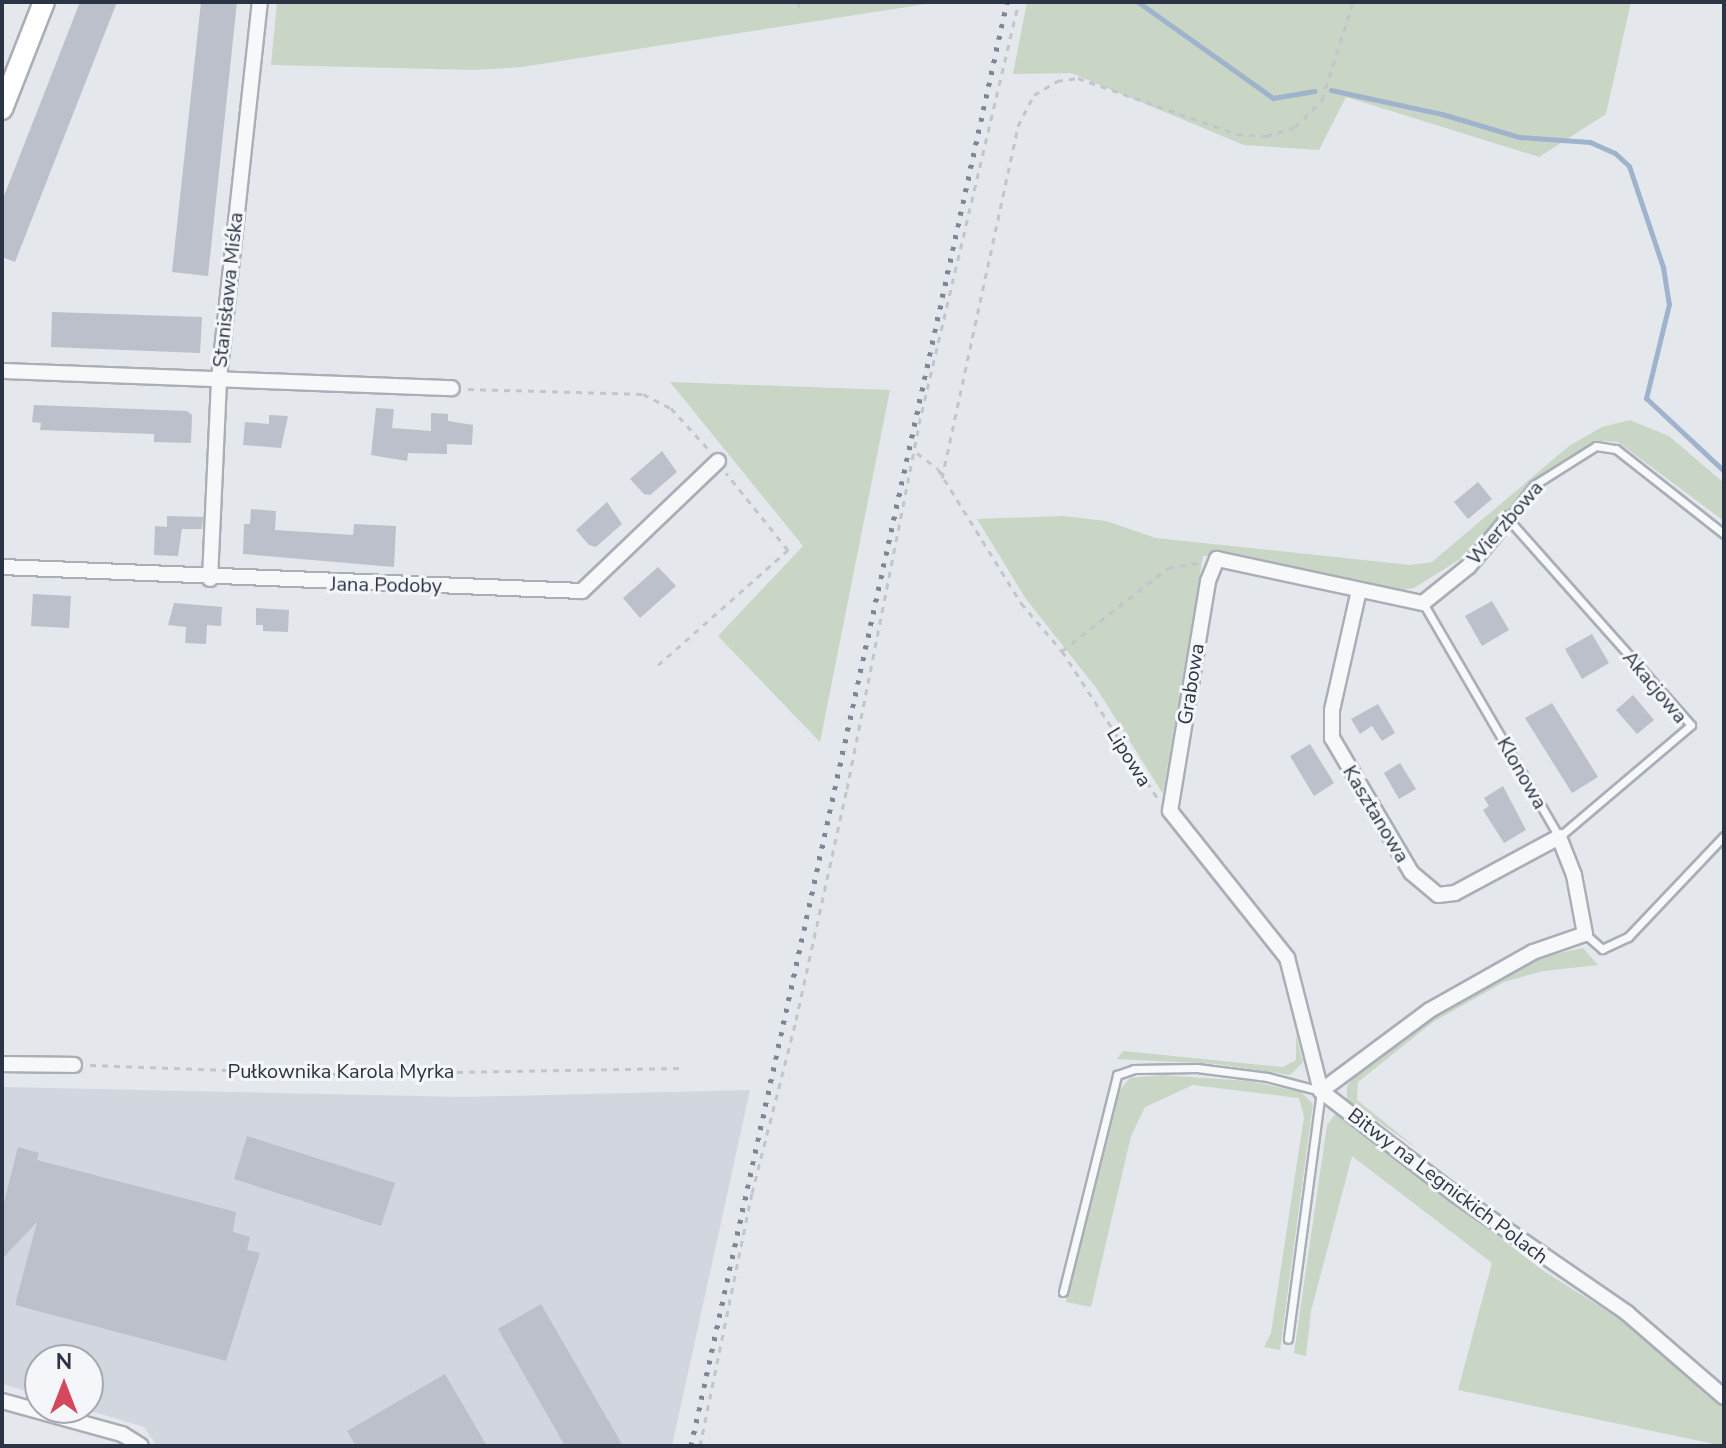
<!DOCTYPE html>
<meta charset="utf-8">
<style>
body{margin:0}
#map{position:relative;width:1726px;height:1448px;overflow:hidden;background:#e4e7ec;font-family:"Nunito Sans",sans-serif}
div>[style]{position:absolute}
.built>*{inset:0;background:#d2d6de}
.green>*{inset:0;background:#c9d6c5}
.stream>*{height:5px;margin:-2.5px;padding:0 2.5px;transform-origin:2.5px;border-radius:2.5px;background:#9fb4cc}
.building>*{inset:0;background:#bbc0ca}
.path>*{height:3px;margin-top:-1.5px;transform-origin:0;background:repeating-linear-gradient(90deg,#c2c5cb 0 6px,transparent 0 12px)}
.roads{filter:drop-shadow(2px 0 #a9aeb7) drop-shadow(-2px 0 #a9aeb7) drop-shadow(0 2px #a9aeb7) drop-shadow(0 -2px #a9aeb7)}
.lane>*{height:7px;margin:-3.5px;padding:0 3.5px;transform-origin:3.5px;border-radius:3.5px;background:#f7f8fa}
.street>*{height:14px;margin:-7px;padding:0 7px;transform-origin:7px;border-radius:7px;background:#f7f8fa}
.secondary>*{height:20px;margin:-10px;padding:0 10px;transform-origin:10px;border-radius:10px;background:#fff}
.rail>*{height:5px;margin-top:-2.5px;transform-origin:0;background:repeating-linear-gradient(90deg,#7d8696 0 4px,transparent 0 12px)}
span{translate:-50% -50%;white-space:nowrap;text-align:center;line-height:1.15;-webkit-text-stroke:6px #f4f6f9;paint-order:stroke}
.street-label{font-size:20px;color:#2b3445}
.frame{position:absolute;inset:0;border:4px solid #2b3445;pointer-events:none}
.north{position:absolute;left:24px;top:1344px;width:80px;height:80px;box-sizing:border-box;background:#f4f6f9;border:2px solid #a4a8b1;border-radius:50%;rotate:0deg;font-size:22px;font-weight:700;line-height:32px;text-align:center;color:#2b3445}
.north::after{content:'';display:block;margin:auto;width:28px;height:36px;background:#d1495b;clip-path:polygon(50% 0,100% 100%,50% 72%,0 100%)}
</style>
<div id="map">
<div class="built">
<div style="clip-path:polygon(2px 1087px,464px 1097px,750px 1090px,672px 1446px,157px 1446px,144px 1427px,81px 1408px,88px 1408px,88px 1360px,40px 1360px,40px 1395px,2px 1384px)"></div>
</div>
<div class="green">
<div style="clip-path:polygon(277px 2px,939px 2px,522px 67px,476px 70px,271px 65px)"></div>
<div style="clip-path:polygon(1027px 2px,1631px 2px,1606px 114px,1539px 157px,1346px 97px,1319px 150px,1244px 145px,1071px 73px,1013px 74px)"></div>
<div style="clip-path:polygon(670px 382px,890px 390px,820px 742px,718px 636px,803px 546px)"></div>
<div style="clip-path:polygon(1630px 420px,1669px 436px,1724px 483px,1724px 521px,1618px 442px,1603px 441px,1544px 472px,1465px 556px,1414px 588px,1397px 591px,1237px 556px,1203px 556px,1163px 794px,1097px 689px,1026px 599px,977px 519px,1064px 516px,1106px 521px,1156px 538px,1410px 565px,1432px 562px,1569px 446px,1602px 427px)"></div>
<div style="clip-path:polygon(1583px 948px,1598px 965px,1543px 971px,1504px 982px,1433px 1022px,1358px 1082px,1357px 1100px,1419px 1150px,1347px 1100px,1347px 1086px,1358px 1072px,1433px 1015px,1539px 957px)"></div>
<div style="clip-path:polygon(1296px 1035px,1303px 1062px,1290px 1075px,1216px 1064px,1117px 1059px,1123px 1051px,1283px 1067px,1296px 1060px)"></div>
<div style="clip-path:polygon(1161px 1075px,1249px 1081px,1301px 1092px,1313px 1104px,1280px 1350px,1264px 1347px,1271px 1333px,1304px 1117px,1299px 1098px,1193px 1085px,1145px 1107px,1131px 1136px,1091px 1307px,1066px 1302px,1114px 1097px,1130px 1078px)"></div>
<div style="clip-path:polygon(1336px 1113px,1542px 1270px,1615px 1316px,1680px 1369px,1724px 1408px,1724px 1446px,1458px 1390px,1492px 1263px,1352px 1156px,1311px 1311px,1306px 1356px,1294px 1353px,1327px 1125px)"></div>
</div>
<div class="stream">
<div style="left:1138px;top:2px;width:166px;rotate:35.4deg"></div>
<div style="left:1273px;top:98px;width:42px;rotate:-9.7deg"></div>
<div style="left:1331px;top:90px;width:114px;rotate:12.2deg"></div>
<div style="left:1442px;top:114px;width:80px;rotate:16.6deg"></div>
<div style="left:1519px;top:137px;width:71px;rotate:4deg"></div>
<div style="left:1590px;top:142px;width:27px;rotate:24deg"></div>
<div style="left:1615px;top:153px;width:19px;rotate:43deg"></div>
<div style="left:1629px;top:166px;width:107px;rotate:71.4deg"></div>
<div style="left:1663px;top:267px;width:37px;rotate:81deg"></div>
<div style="left:1669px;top:304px;width:97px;rotate:103.7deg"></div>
<div style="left:1646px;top:398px;width:107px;rotate:43.1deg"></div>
</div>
<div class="building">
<div style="clip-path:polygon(80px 2px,117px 2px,15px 262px,2px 257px,2px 201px)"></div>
<div style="clip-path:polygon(201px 2px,237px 2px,208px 276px,172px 272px)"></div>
<div style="clip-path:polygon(52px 312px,202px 317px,200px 353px,51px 347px)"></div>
<div style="clip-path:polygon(34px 405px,187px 411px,192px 415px,191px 443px,154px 442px,154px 434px,40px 430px,41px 423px,32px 422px)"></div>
<div style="clip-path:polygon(376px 408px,394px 409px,392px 428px,431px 431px,431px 413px,448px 414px,448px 421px,473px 425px,472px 445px,447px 444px,447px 454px,408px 453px,407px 461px,371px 455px)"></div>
<div style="clip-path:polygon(269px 415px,288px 416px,281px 448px,243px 445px,245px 422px,269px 424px)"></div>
<div style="clip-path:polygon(662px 451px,677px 472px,650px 495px,644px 494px,630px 479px)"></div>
<div style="clip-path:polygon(1478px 482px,1492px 499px,1468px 519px,1454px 502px)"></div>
<div style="clip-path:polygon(607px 502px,622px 524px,596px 547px,589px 545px,576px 530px)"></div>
<div style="clip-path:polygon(251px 509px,276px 511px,275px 530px,353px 535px,354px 524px,396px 526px,394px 567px,243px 554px,244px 524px,250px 524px)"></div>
<div style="clip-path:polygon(167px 516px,203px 517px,202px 529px,182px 529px,178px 556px,154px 555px,155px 526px,167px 527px)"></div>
<div style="clip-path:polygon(658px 567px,676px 586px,640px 618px,623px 598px)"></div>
<div style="clip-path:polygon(33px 594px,71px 596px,69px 628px,31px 626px)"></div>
<div style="clip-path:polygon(1492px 601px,1509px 630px,1482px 646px,1465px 616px)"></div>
<div style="clip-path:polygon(174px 603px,222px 607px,221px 626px,207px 625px,206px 644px,185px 643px,186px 627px,168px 625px)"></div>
<div style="clip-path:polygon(256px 608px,289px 610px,288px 632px,263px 631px,263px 625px,256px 625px)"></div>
<div style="clip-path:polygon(1592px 634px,1609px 663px,1582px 679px,1565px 649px)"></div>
<div style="clip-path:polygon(1633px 695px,1654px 720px,1637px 734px,1616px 710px)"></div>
<div style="clip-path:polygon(1552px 703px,1598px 777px,1572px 793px,1525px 718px)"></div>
<div style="clip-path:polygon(1378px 704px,1395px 733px,1382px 741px,1372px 726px,1360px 734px,1351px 719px)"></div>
<div style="clip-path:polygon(1310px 744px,1334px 783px,1314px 796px,1290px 756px)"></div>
<div style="clip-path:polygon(1400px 763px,1416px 789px,1399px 799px,1384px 773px)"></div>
<div style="clip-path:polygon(1503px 786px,1526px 830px,1504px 843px,1483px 810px,1489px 806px,1484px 798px)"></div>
<div style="clip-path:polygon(247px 1136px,395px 1183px,381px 1226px,234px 1179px)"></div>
<div style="clip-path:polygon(18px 1147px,39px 1153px,37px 1160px,236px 1212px,233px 1232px,250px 1237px,247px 1250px,260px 1253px,226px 1361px,15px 1305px,37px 1222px,2px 1259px,2px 1210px)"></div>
<div style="clip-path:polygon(541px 1304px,623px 1446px,565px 1446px,498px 1329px)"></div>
<div style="clip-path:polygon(445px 1374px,487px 1446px,356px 1446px,347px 1431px)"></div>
</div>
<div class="path">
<div style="left:797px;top:2px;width:9px;rotate:63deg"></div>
<div style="left:468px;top:389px;width:175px;rotate:1.6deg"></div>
<div style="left:643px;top:394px;width:31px;rotate:27deg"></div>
<div style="left:671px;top:408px;width:58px;rotate:47.8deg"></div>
<div style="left:917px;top:453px;width:26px;rotate:37deg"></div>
<div style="left:938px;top:469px;width:158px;rotate:58.2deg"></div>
<div style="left:1021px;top:603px;width:63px;rotate:49.5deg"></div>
<div style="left:1062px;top:651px;width:176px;rotate:57deg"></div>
<div style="left:942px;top:478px;width:360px;rotate:-77.8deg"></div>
<div style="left:1018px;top:126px;width:35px;rotate:-63deg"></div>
<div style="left:1034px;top:95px;width:27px;rotate:-31deg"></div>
<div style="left:1057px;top:81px;width:21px;rotate:-8deg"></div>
<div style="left:1078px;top:78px;width:169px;rotate:19.4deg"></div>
<div style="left:1237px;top:134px;width:29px;rotate:4deg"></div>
<div style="left:1266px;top:136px;width:30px;rotate:-17deg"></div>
<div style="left:1295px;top:127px;width:38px;rotate:-45deg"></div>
<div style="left:1322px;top:100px;width:103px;rotate:-72.4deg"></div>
<div style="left:1062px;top:651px;width:135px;rotate:-38.1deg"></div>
<div style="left:1168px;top:568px;width:34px;rotate:-10deg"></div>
<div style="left:658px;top:665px;width:174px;rotate:-41.5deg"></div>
<div style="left:788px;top:550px;width:99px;rotate:-128.8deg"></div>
<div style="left:90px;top:1065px;width:247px;rotate:2.1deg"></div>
<div style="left:337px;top:1074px;width:344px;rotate:-1deg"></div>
<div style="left:700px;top:1446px;width:258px;rotate:-78.4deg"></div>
<div style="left:752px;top:1193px;width:179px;rotate:-75.7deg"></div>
<div style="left:796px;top:1020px;width:237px;rotate:-77.6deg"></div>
<div style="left:847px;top:789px;width:372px;rotate:-78.8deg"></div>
<div style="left:919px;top:424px;width:434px;rotate:-76.7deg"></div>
</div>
<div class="roads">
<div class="lane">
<div style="left:1423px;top:603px;width:271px;rotate:59.8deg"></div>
<div style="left:1559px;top:837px;width:173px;rotate:-40.3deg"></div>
<div style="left:1691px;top:725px;width:276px;rotate:-131.6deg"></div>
<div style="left:1508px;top:519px;width:43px;rotate:-52.6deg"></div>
<div style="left:1534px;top:485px;width:73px;rotate:-32.2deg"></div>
<div style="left:1596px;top:446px;width:20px;rotate:9deg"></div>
<div style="left:1616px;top:449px;width:137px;rotate:38.2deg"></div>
<div style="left:1585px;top:934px;width:23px;rotate:41deg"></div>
<div style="left:1602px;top:949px;width:29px;rotate:-25deg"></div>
<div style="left:1628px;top:937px;width:139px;rotate:-46.5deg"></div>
<div style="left:1063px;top:1292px;width:224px;rotate:-76deg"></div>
<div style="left:1117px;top:1075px;width:18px;rotate:-19deg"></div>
<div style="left:1134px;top:1069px;width:63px;rotate:-0.9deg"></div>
<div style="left:1197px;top:1068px;width:71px;rotate:7.3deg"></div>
<div style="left:1267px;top:1077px;width:56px;rotate:14.5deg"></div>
<div style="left:1321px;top:1091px;width:250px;rotate:97.6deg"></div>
</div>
<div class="street">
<div style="left:2px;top:371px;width:450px;rotate:2.2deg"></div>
<div style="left:2px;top:567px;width:580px;rotate:2.37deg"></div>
<div style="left:582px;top:591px;width:188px;rotate:-43.7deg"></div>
<div style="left:210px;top:579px;width:201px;rotate:-87.4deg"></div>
<div style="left:219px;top:378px;width:378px;rotate:-83.8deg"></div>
<div style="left:2px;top:1064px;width:72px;rotate:0.8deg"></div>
<div style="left:1321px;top:1091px;width:137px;rotate:-104.3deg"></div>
<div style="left:1287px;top:958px;width:188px;rotate:-128.5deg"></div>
<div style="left:1170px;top:811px;width:233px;rotate:-80.6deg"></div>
<div style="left:1208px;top:581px;width:24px;rotate:-68deg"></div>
<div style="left:1217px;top:559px;width:211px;rotate:12.1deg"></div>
<div style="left:1423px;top:603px;width:59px;rotate:-38.8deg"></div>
<div style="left:1469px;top:566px;width:61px;rotate:-50.3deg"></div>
<div style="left:1321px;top:1091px;width:136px;rotate:-36.6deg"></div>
<div style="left:1430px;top:1010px;width:118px;rotate:-29.4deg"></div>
<div style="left:1533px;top:952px;width:55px;rotate:-19.1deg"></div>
<div style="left:1585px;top:934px;width:60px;rotate:-100.6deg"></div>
<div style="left:1574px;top:875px;width:41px;rotate:-111.5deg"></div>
<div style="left:1559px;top:837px;width:118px;rotate:151.7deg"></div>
<div style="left:1455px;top:893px;width:17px;rotate:173deg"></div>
<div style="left:1438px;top:895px;width:35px;rotate:-140deg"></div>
<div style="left:1411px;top:872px;width:156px;rotate:-120.5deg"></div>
<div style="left:1332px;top:738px;width:28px;rotate:-90deg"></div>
<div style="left:1332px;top:710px;width:123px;rotate:-77.3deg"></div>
<div style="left:1321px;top:1091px;width:170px;rotate:37.6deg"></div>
<div style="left:1456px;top:1195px;width:208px;rotate:34.6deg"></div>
<div style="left:1627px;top:1313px;width:128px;rotate:40.9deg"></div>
<div style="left:2px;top:1401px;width:124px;rotate:15.4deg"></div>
<div style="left:122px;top:1434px;width:22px;rotate:32deg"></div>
</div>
<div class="secondary">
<div style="left:2px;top:109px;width:115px;rotate:-68.6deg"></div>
</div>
</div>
<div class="rail">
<div style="left:691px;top:1446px;width:1478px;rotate:-77.66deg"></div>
</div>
<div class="street-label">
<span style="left:228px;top:290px;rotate:-84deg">Stanisława Miśka</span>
<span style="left:1505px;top:523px;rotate:-49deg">Wierzbowa</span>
<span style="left:386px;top:585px;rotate:1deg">Jana Podoby</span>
<span style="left:1191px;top:684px;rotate:-81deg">Grabowa</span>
<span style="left:1655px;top:687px;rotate:50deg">Akacjowa</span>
<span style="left:1129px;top:757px;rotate:58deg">Lipowa</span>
<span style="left:1522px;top:773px;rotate:60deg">Klonowa</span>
<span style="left:1376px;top:814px;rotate:59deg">Kasztanowa</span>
<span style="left:341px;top:1071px">Pułkownika Karola Myrka</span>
<span style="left:1448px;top:1186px;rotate:37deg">Bitwy na Legnickich Polach</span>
</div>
<div class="frame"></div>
<div class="north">N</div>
</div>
